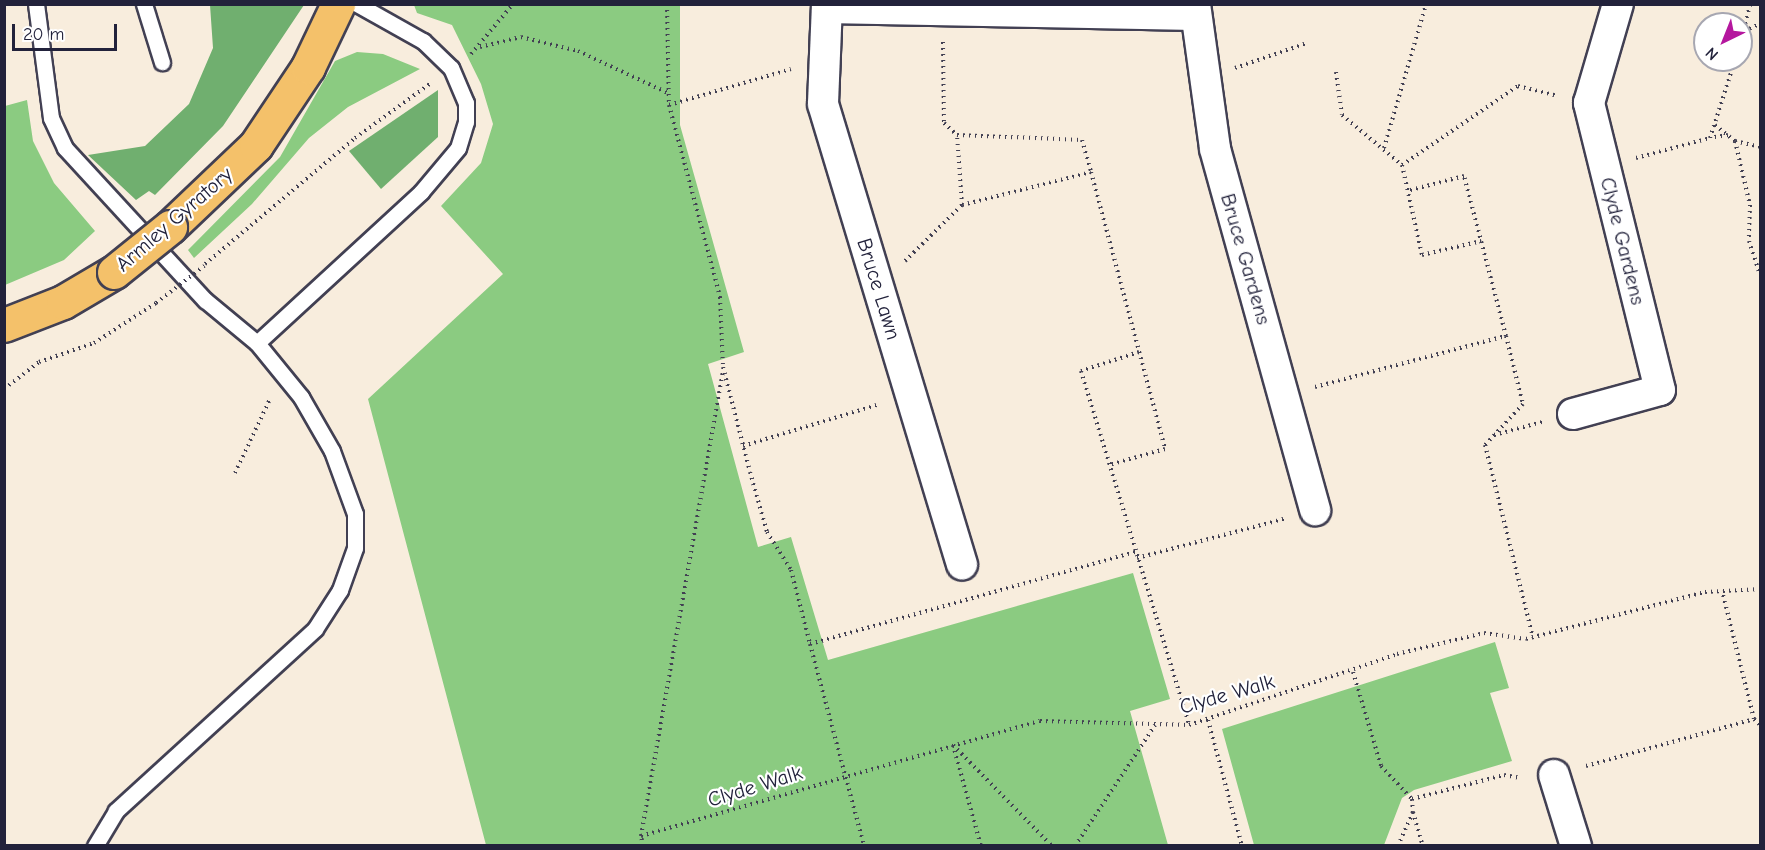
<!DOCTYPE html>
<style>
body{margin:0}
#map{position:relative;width:1765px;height:850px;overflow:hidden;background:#f8eddd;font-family:"Comic Neue",sans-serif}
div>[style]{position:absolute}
.green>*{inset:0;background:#8bcb81}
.forest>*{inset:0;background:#70af6f}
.path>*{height:4px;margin-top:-2px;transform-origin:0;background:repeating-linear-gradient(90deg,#424053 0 1.5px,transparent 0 6px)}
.roads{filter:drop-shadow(2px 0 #424053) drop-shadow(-2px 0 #424053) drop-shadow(0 2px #424053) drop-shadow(0 -2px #424053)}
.service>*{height:15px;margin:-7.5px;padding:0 7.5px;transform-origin:7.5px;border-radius:7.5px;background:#fff}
.minor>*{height:30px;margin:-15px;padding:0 15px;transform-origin:15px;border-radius:15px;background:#fff}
.trunk>*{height:33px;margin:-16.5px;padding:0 16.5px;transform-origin:16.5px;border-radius:16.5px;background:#f4c16a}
.path-bridge>*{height:4px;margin-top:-2px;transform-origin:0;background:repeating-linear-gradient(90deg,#424053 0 1.5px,transparent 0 6px)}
.bridges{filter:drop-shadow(2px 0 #424053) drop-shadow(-2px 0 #424053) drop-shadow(0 2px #424053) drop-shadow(0 -2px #424053)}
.trunk-bridge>*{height:33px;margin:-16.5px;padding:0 16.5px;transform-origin:16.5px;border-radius:16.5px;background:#f4c16a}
span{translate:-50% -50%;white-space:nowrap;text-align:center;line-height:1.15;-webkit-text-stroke:4.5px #fff;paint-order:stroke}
.street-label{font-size:21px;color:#22223b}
.frame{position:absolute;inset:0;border:6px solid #22223b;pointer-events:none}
.north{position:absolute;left:1693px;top:12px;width:60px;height:60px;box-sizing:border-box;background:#fff;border:2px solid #a7a7b1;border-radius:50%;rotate:223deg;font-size:16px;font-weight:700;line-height:24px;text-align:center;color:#22223b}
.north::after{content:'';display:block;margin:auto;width:21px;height:27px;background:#b5179e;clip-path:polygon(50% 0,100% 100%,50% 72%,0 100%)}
.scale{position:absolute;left:12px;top:24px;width:105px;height:27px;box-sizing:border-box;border:3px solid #22223b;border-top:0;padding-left:8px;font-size:18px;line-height:21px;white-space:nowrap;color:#22223b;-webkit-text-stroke:4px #fff;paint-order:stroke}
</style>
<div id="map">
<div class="green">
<div style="clip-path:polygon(414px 5px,680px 5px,680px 125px,744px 352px,708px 364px,758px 547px,791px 537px,828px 660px,1133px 573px,1170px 699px,1130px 711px,1168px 845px,486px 845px,368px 399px,503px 274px,441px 206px,481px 163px,493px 124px,481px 84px,452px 25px,417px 13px)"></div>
<div style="clip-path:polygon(357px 52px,383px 54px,420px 69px,348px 107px,309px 138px,252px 204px,194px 258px,188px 250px,280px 157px,335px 61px)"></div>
<div style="clip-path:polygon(27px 100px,33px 141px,54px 183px,95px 231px,64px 260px,5px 285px,5px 106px)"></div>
<div style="clip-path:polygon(1495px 642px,1509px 688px,1490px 693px,1512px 761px,1414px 790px,1402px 798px,1384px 845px,1254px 845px,1222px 729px)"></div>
</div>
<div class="forest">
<div style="clip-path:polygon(210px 5px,304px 5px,223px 126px,155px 195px,149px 191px,136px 200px,88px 155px,145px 146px,189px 104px,213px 48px)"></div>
<div style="clip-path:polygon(438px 90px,438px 137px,381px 189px,349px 151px)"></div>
</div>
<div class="path">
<div style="left:667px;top:4px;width:101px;rotate:88.9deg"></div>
<div style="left:669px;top:105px;width:127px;rotate:-16.4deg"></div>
<div style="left:1744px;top:31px;width:17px;rotate:-24deg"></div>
<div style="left:1741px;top:41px;width:38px;rotate:-76deg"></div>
<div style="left:943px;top:42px;width:81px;rotate:89.3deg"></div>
<div style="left:944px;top:123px;width:18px;rotate:43deg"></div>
<div style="left:480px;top:47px;width:42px;rotate:-13.7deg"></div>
<div style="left:521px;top:37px;width:59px;rotate:13.8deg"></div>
<div style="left:578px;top:51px;width:99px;rotate:25deg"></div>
<div style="left:471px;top:54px;width:65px;rotate:-50deg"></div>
<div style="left:1235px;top:68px;width:76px;rotate:-19.1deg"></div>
<div style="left:1336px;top:72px;width:43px;rotate:82.1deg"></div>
<div style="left:1342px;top:115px;width:78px;rotate:39.8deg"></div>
<div style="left:1402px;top:165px;width:140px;rotate:-34.3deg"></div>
<div style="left:1518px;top:86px;width:41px;rotate:14deg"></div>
<div style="left:669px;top:105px;width:199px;rotate:75.1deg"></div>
<div style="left:720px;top:297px;width:70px;rotate:87.5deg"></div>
<div style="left:723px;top:367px;width:108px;rotate:75.6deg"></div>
<div style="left:750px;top:472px;width:62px;rotate:74.2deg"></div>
<div style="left:767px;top:532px;width:45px;rotate:57.7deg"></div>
<div style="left:791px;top:570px;width:76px;rotate:75.6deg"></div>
<div style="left:810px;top:644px;width:339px;rotate:-15.8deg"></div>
<div style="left:1715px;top:125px;width:26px;rotate:39deg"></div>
<div style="left:1735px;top:141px;width:26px;rotate:13deg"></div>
<div style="left:1728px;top:135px;width:18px;rotate:171deg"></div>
<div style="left:1710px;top:138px;width:82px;rotate:-72.2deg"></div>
<div style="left:1735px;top:141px;width:66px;rotate:76.8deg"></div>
<div style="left:1750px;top:205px;width:36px;rotate:92deg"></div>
<div style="left:1749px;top:241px;width:36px;rotate:72deg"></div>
<div style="left:1384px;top:148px;width:150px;rotate:-73.7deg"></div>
<div style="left:1636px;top:158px;width:77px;rotate:-15.1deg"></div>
<div style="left:1402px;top:165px;width:92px;rotate:77.5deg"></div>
<div style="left:1422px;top:255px;width:61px;rotate:-13.3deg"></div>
<div style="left:962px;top:205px;width:133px;rotate:-14.3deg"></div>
<div style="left:1091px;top:172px;width:287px;rotate:75deg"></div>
<div style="left:1165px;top:449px;width:58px;rotate:164.1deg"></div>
<div style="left:905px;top:261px;width:80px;rotate:-44.5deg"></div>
<div style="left:962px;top:205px;width:70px;rotate:-94.1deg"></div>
<div style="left:957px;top:135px;width:125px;rotate:2.3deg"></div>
<div style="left:1082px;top:140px;width:33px;rotate:74deg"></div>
<div style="left:205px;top:264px;width:196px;rotate:-40deg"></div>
<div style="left:355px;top:138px;width:94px;rotate:-35.9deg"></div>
<div style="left:1506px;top:336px;width:70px;rotate:76deg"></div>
<div style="left:1523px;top:404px;width:56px;rotate:132.8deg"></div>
<div style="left:1485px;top:445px;width:198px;rotate:76deg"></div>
<div style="left:1139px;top:352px;width:61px;rotate:161.9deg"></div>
<div style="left:1081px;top:371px;width:370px;rotate:73deg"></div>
<div style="left:1315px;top:387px;width:198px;rotate:-15deg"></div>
<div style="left:1506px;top:336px;width:165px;rotate:-104.7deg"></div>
<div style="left:1464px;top:176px;width:59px;rotate:165.3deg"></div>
<div style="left:4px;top:389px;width:44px;rotate:-37.6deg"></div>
<div style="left:39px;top:362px;width:58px;rotate:-19.1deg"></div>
<div style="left:94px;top:343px;width:74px;rotate:-32.8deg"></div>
<div style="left:1494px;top:435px;width:50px;rotate:-15.2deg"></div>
<div style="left:743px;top:446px;width:143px;rotate:-17deg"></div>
<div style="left:235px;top:473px;width:82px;rotate:-64.7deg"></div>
<div style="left:1137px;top:558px;width:152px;rotate:-14.9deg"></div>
<div style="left:810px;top:644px;width:209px;rotate:75deg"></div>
<div style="left:1353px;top:672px;width:98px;rotate:73.4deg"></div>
<div style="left:1381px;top:766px;width:45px;rotate:46.8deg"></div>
<div style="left:1412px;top:799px;width:13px;rotate:86deg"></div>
<div style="left:1413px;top:812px;width:37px;rotate:114deg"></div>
<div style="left:1754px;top:719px;width:8px;rotate:45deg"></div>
<div style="left:1208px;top:720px;width:131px;rotate:74.9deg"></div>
<div style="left:953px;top:745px;width:141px;rotate:45.6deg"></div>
<div style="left:953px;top:745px;width:105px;rotate:74.5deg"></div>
<div style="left:1586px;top:766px;width:174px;rotate:-15.6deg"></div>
<div style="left:1754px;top:719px;width:132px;rotate:-104deg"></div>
<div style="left:1412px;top:799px;width:95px;rotate:-14.6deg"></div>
<div style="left:1504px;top:775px;width:17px;rotate:10deg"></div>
<div style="left:1413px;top:812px;width:35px;rotate:74deg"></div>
<div style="left:641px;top:836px;width:473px;rotate:-80deg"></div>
<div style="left:643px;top:846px;width:10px;rotate:-101deg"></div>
<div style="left:641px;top:836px;width:415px;rotate:-16.1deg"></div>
<div style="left:1040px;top:721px;width:149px;rotate:1.5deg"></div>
<div style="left:1189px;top:725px;width:220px;rotate:-18.8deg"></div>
<div style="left:1397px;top:654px;width:89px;rotate:-13.6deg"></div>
<div style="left:1484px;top:633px;width:42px;rotate:8.1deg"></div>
<div style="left:1526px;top:639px;width:185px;rotate:-14.7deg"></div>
<div style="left:1705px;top:592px;width:55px;rotate:-3.1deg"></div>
<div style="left:1075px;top:846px;width:145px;rotate:-56.5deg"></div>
</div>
<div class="roads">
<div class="service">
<div style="left:36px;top:4px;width:115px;rotate:82.5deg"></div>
<div style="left:51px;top:118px;width:33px;rotate:65deg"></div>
<div style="left:65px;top:148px;width:207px;rotate:47.4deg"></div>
<div style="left:205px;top:300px;width:67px;rotate:39.6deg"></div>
<div style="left:257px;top:343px;width:70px;rotate:50.8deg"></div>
<div style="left:301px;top:397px;width:62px;rotate:60.1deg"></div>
<div style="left:332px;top:451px;width:67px;rotate:69.9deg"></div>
<div style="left:355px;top:514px;width:34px;rotate:90deg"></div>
<div style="left:355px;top:548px;width:45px;rotate:109.7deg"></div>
<div style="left:340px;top:590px;width:46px;rotate:122.7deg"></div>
<div style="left:315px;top:629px;width:270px;rotate:137.6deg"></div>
<div style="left:116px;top:811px;width:41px;rotate:121deg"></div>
<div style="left:144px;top:4px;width:61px;rotate:72.8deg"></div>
<div style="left:257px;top:343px;width:223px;rotate:-42.6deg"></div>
<div style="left:421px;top:192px;width:57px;rotate:-49.9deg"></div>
<div style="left:458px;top:148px;width:27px;rotate:-73deg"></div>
<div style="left:466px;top:122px;width:19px;rotate:-90deg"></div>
<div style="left:466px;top:103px;width:38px;rotate:-113deg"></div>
<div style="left:451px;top:68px;width:39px;rotate:-136deg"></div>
<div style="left:423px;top:41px;width:76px;rotate:-150.7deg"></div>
</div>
<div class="minor">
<div style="left:827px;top:4px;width:100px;rotate:92.3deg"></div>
<div style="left:823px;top:104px;width:481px;rotate:73.2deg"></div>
<div style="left:1195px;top:4px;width:146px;rotate:82.1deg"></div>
<div style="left:1215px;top:149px;width:375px;rotate:74.5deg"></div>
<div style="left:827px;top:8px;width:366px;rotate:1.1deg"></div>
<div style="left:1573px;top:414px;width:90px;rotate:-15.4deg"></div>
<div style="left:1660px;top:390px;width:296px;rotate:-103.9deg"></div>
<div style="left:1589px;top:103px;width:103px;rotate:-73.7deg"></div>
<div style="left:1554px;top:775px;width:74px;rotate:72.8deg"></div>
</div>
<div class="trunk">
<div style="left:170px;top:227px;width:119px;rotate:-43.6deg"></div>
<div style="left:256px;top:145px;width:94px;rotate:-56.3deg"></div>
<div style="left:308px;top:67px;width:70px;rotate:-64.5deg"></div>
<div style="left:4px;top:325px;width:63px;rotate:-21.3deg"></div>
<div style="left:63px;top:302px;width:59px;rotate:-30.5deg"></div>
</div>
</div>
<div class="path-bridge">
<div style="left:156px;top:303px;width:61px;rotate:-37.6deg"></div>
</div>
<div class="bridges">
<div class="trunk-bridge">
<div style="left:114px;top:272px;width:72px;rotate:-38.8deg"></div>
</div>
</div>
<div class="street-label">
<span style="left:174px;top:219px;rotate:-41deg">Armley Gyratory</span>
<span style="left:1623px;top:241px;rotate:76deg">Clyde Gardens</span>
<span style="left:1246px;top:259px;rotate:74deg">Bruce Gardens</span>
<span style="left:879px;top:289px;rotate:73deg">Bruce Lawn</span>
<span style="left:1227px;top:694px;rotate:-16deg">Clyde Walk</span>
<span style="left:755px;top:786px;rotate:-17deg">Clyde Walk</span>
</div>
<div class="frame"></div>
<div class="north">N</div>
<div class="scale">20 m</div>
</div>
